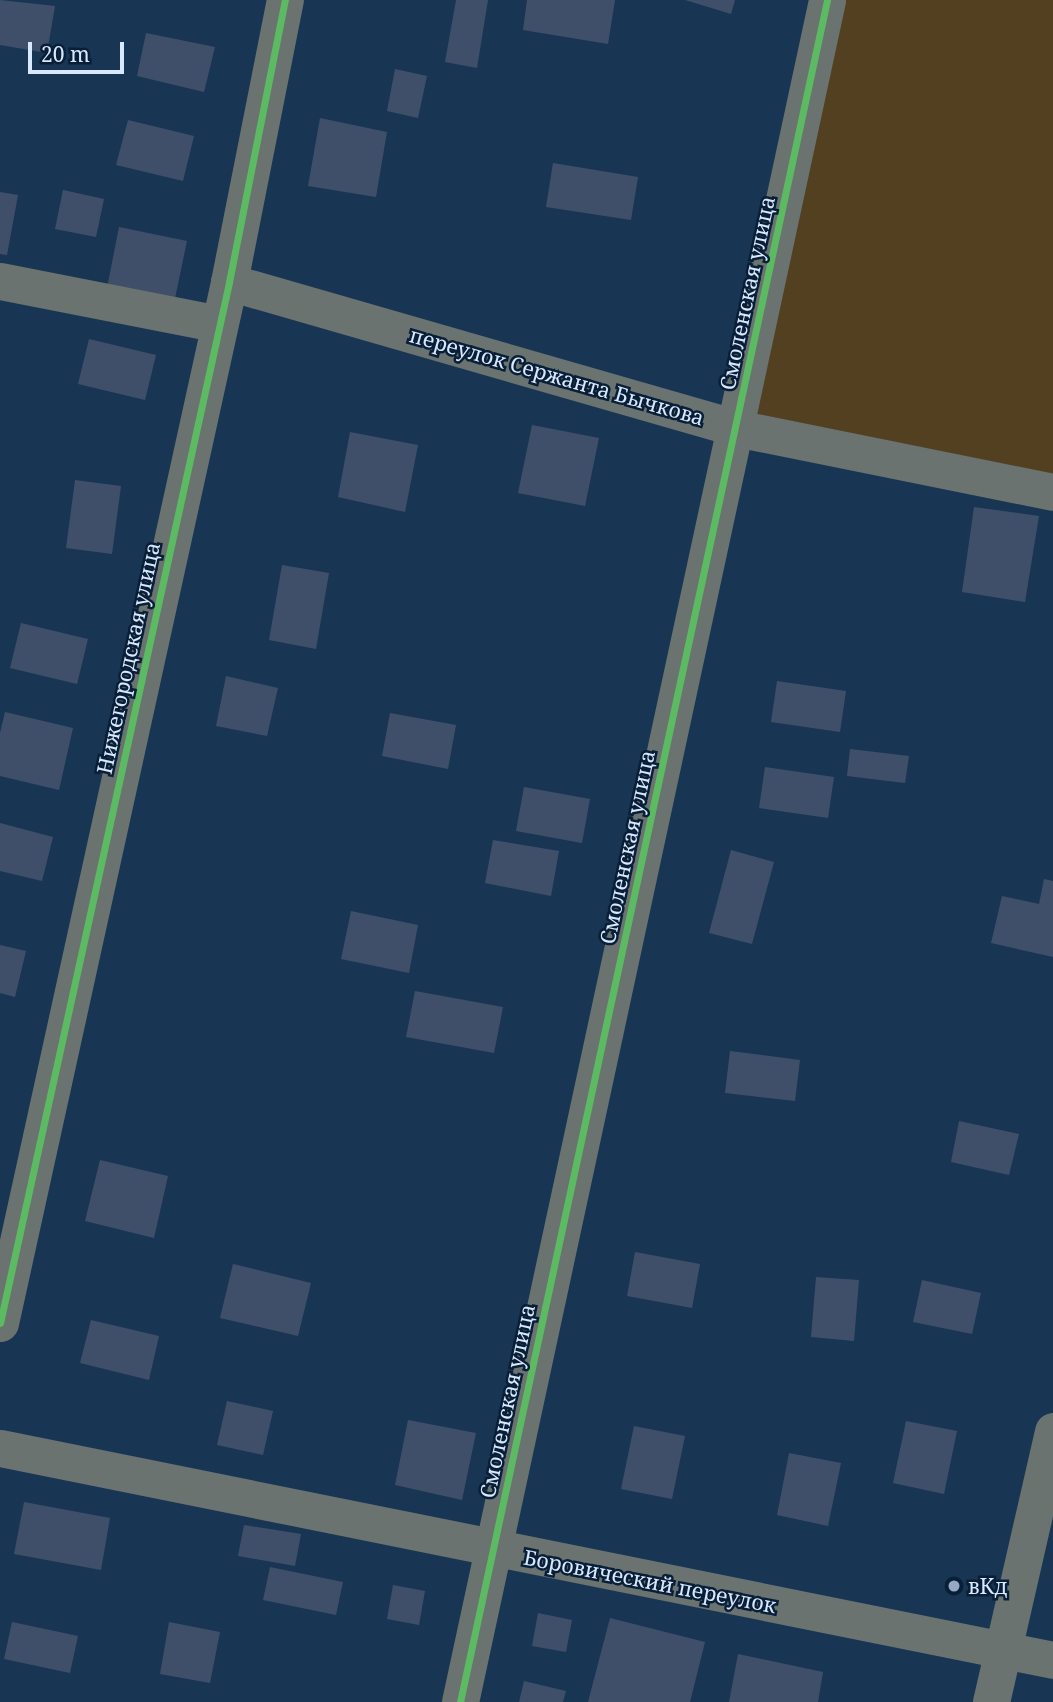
<!DOCTYPE html>
<meta charset="utf-8">
<style>
body{margin:0}
#map{position:relative;width:1053px;height:1702px;overflow:hidden;background:#183654;font-family:"Noto Serif",serif}
div>[style]{position:absolute}
.green>*{inset:0;background:#534020}
.building>*{inset:0;background:#404f69}
.street>*{height:37px;margin:-18.5px;padding:0 18.5px;transform-origin:18.5px;border-radius:18.5px;background:#6a736f}
.cycleway>*{height:7px;margin:-3.5px;padding:0 3.5px;transform-origin:3.5px;border-radius:3.5px;background:#5cba63}
.dots>*{width:19px;height:19px;translate:-50% -50%;box-sizing:border-box;border:4px solid #091f37;border-radius:50%}
span{translate:-50% -50%;white-space:nowrap;text-align:center;line-height:1.15;-webkit-text-stroke:5px #091f37;paint-order:stroke}
.street-label{font-size:21px;color:#d8e8fd}
.poi-label{font-size:21px;color:#d8e8fd}
.left{translate:0 -50%;text-align:left}
.scale{position:absolute;left:28px;top:42px;width:96px;height:32px;box-sizing:border-box;border:4px solid #d8e8fd;border-top:0;padding-left:9px;font-size:21px;line-height:24px;white-space:nowrap;color:#d8e8fd;-webkit-text-stroke:5px #091f37;paint-order:stroke}
</style>
<div id="map">
<div class="green">
<div style="clip-path:polygon(845px 0,1053px 0,1053px 474px,757px 414px)"></div>
</div>
<div class="building">
<div style="clip-path:polygon(0 0,55px 6px,47px 53px,0 45px)"></div>
<div style="clip-path:polygon(456px 0,488px 0,477px 68px,445px 62px)"></div>
<div style="clip-path:polygon(527px 0,615px 0,608px 44px,523px 30px)"></div>
<div style="clip-path:polygon(685px 0,735px 0,731px 14px)"></div>
<div style="clip-path:polygon(146px 33px,215px 47px,204px 92px,137px 76px)"></div>
<div style="clip-path:polygon(395px 69px,427px 76px,418px 118px,387px 111px)"></div>
<div style="clip-path:polygon(320px 118px,387px 132px,376px 197px,308px 186px)"></div>
<div style="clip-path:polygon(128px 120px,194px 136px,183px 181px,116px 165px)"></div>
<div style="clip-path:polygon(553px 163px,638px 177px,631px 220px,546px 207px)"></div>
<div style="clip-path:polygon(63px 190px,104px 199px,96px 237px,55px 229px)"></div>
<div style="clip-path:polygon(0 192px,18px 195px,7px 255px,0 254px)"></div>
<div style="clip-path:polygon(119px 227px,187px 241px,173px 308px,106px 293px)"></div>
<div style="clip-path:polygon(89px 339px,156px 355px,145px 400px,78px 384px)"></div>
<div style="clip-path:polygon(532px 425px,599px 438px,585px 506px,518px 493px)"></div>
<div style="clip-path:polygon(350px 432px,418px 445px,405px 512px,338px 497px)"></div>
<div style="clip-path:polygon(75px 480px,121px 486px,112px 554px,66px 548px)"></div>
<div style="clip-path:polygon(974px 507px,1039px 516px,1025px 602px,962px 592px)"></div>
<div style="clip-path:polygon(282px 565px,329px 573px,316px 649px,269px 640px)"></div>
<div style="clip-path:polygon(21px 623px,88px 639px,77px 684px,10px 668px)"></div>
<div style="clip-path:polygon(226px 676px,278px 688px,267px 736px,216px 726px)"></div>
<div style="clip-path:polygon(777px 681px,846px 691px,840px 732px,771px 722px)"></div>
<div style="clip-path:polygon(5px 712px,73px 728px,59px 790px,0 776px,0 733px)"></div>
<div style="clip-path:polygon(390px 713px,456px 725px,448px 769px,382px 756px)"></div>
<div style="clip-path:polygon(850px 749px,909px 756px,905px 783px,847px 776px)"></div>
<div style="clip-path:polygon(765px 767px,834px 777px,828px 818px,759px 808px)"></div>
<div style="clip-path:polygon(524px 787px,590px 799px,582px 843px,516px 831px)"></div>
<div style="clip-path:polygon(0 823px,53px 837px,42px 881px,0 871px)"></div>
<div style="clip-path:polygon(493px 840px,559px 851px,551px 896px,485px 883px)"></div>
<div style="clip-path:polygon(731px 850px,774px 862px,752px 944px,709px 933px)"></div>
<div style="clip-path:polygon(1044px 879px,1053px 881px,1053px 957px,991px 943px,1002px 896px,1039px 904px)"></div>
<div style="clip-path:polygon(351px 911px,418px 925px,409px 973px,341px 959px)"></div>
<div style="clip-path:polygon(0 945px,26px 951px,15px 997px,0 993px)"></div>
<div style="clip-path:polygon(415px 991px,503px 1007px,494px 1053px,406px 1037px)"></div>
<div style="clip-path:polygon(730px 1051px,800px 1060px,795px 1101px,725px 1093px)"></div>
<div style="clip-path:polygon(959px 1121px,1019px 1134px,1009px 1175px,951px 1162px)"></div>
<div style="clip-path:polygon(100px 1160px,168px 1176px,154px 1238px,85px 1221px)"></div>
<div style="clip-path:polygon(635px 1252px,700px 1264px,692px 1308px,627px 1296px)"></div>
<div style="clip-path:polygon(233px 1264px,311px 1283px,298px 1336px,220px 1318px)"></div>
<div style="clip-path:polygon(816px 1277px,859px 1280px,854px 1341px,811px 1337px)"></div>
<div style="clip-path:polygon(922px 1280px,981px 1293px,972px 1334px,913px 1322px)"></div>
<div style="clip-path:polygon(91px 1320px,159px 1336px,149px 1380px,80px 1363px)"></div>
<div style="clip-path:polygon(227px 1401px,273px 1411px,263px 1455px,217px 1445px)"></div>
<div style="clip-path:polygon(408px 1420px,476px 1433px,462px 1500px,395px 1485px)"></div>
<div style="clip-path:polygon(906px 1421px,957px 1431px,944px 1494px,893px 1483px)"></div>
<div style="clip-path:polygon(634px 1426px,685px 1436px,672px 1499px,621px 1489px)"></div>
<div style="clip-path:polygon(789px 1453px,841px 1463px,828px 1526px,777px 1515px)"></div>
<div style="clip-path:polygon(24px 1502px,110px 1518px,101px 1570px,14px 1554px)"></div>
<div style="clip-path:polygon(244px 1525px,301px 1534px,295px 1566px,238px 1556px)"></div>
<div style="clip-path:polygon(270px 1567px,343px 1582px,336px 1615px,263px 1600px)"></div>
<div style="clip-path:polygon(393px 1585px,425px 1591px,419px 1625px,387px 1619px)"></div>
<div style="clip-path:polygon(538px 1613px,572px 1620px,566px 1652px,532px 1646px)"></div>
<div style="clip-path:polygon(610px 1618px,705px 1642px,690px 1702px,588px 1702px)"></div>
<div style="clip-path:polygon(12px 1622px,78px 1636px,70px 1673px,4px 1659px)"></div>
<div style="clip-path:polygon(169px 1622px,220px 1632px,210px 1683px,160px 1674px)"></div>
<div style="clip-path:polygon(738px 1654px,823px 1672px,818px 1702px,729px 1702px)"></div>
<div style="clip-path:polygon(524px 1681px,566px 1691px,563px 1702px,519px 1702px)"></div>
</div>
<div class="street">
<div style="left:0;top:281px;width:223px;rotate:11.1deg"></div>
<div style="left:229px;top:282px;width:528px;rotate:16.06deg"></div>
<div style="left:736px;top:428px;width:323px;rotate:11.4deg"></div>
<div style="left:0;top:1323px;width:1066px;rotate:-77.59deg"></div>
<div style="left:229px;top:282px;width:288px;rotate:-78.8deg"></div>
<div style="left:0;top:1448px;width:1074px;rotate:11.38deg"></div>
<div style="left:460px;top:1702px;width:1741px;rotate:-77.83deg"></div>
<div style="left:991px;top:1702px;width:278px;rotate:-77.1deg"></div>
</div>
<div class="cycleway">
<div style="left:0;top:1323px;width:1066px;rotate:-77.59deg"></div>
<div style="left:229px;top:282px;width:288px;rotate:-78.8deg"></div>
<div style="left:460px;top:1702px;width:1741px;rotate:-77.83deg"></div>
</div>
<div class="dots">
<div style="left:954px;top:1586px;background:#95aac2"></div>
</div>
<div class="street-label">
<span style="left:747px;top:293px;rotate:-78deg">Смоленская улица</span>
<span style="left:557px;top:376px;rotate:16deg">переулок Сержанта Бычкова</span>
<span style="left:128px;top:658px;rotate:-78deg">Нижегородская улица</span>
<span style="left:627px;top:847px;rotate:-78deg">Смоленская улица</span>
<span style="left:507px;top:1401px;rotate:-78deg">Смоленская улица</span>
<span style="left:650px;top:1581px;rotate:11deg">Боровический переулок</span>
</div>
<div class="poi-label">
<span class="left" style="left:968px;top:1586px">вКд</span>
</div>
<div class="scale">20 m</div>
</div>
